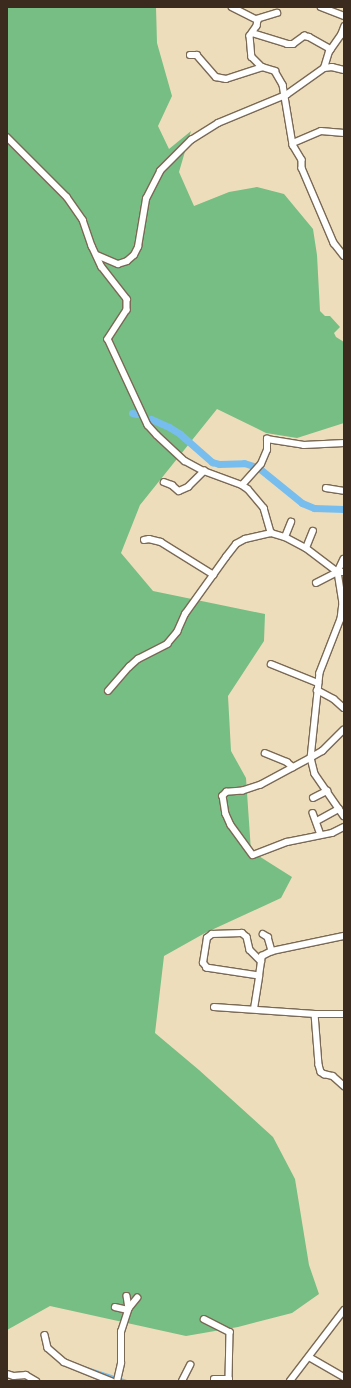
<!DOCTYPE html>
<style>
body{margin:0}
#map{position:relative;width:351px;height:1388px;overflow:hidden;background:#edb;font-family:"Comic Neue",sans-serif}
div>[style]{position:absolute}
.forest>*{inset:0;background:#76be84}
.stream>*{height:2px;margin:-1px;padding:0 1px;transform-origin:1px;border-radius:1px;background:#77beef}
.canal>*{height:7px;margin:-3.5px;padding:0 3.5px;transform-origin:3.5px;border-radius:3.5px;background:#77beef}
.roads{filter:drop-shadow(1px 0 #7a6955) drop-shadow(-1px 0 #7a6955) drop-shadow(0 1px #7a6955) drop-shadow(0 -1px #7a6955)}
.street>*{height:5.5px;margin:-2.75px;padding:0 2.75px;transform-origin:2.75px;border-radius:2.75px;background:#fff}
span{translate:-50% -50%;white-space:nowrap;text-align:center;line-height:1.15;-webkit-text-stroke:4px #fff;paint-order:stroke}
.frame{position:absolute;inset:0;border:8px solid #3b2a1e;pointer-events:none}
</style>
<div id="map">
<div class="forest">
<div style="clip-path:polygon(7px 7px,156px 7px,157px 43px,172px 96px,158px 126px,169px 149px,191px 131px,179px 172px,194px 206px,229px 192px,257px 187px,284px 194px,313px 229px,317px 255px,320px 311px,325px 316px,330px 316px,340px 327px,334px 333px,336px 337px,344px 342px,344px 423px,297px 438px,266px 433px,217px 409px,140px 505px,121px 553px,153px 591px,265px 614px,264px 641px,228px 696px,231px 751px,246px 778px,251px 851px,292px 877px,281px 898px,205px 933px,164px 956px,155px 1033px,199px 1070px,273px 1137px,295px 1179px,309px 1265px,319px 1294px,292px 1313px,238px 1327px,186px 1336px,50px 1306px,7px 1330px)"></div>
</div>
<div class="stream">
<div style="left:84px;top:1367px;width:45px;rotate:18deg"></div>
</div>
<div class="canal">
<div style="left:132px;top:413px;width:5px;rotate:11deg"></div>
<div style="left:151px;top:419px;width:20px;rotate:24deg"></div>
<div style="left:169px;top:427px;width:13px;rotate:32deg"></div>
<div style="left:180px;top:434px;width:43px;rotate:41.2deg"></div>
<div style="left:212px;top:462px;width:7px;rotate:16deg"></div>
<div style="left:219px;top:464px;width:25px;rotate:-2deg"></div>
<div style="left:244px;top:463px;width:13px;rotate:18deg"></div>
<div style="left:260px;top:469px;width:54px;rotate:39deg"></div>
<div style="left:302px;top:503px;width:13px;rotate:23deg"></div>
<div style="left:314px;top:508px;width:30px;rotate:2deg"></div>
</div>
<div class="roads">
<div class="street">
<div style="left:232px;top:7px;width:29px;rotate:27deg"></div>
<div style="left:258px;top:20px;width:6px;rotate:99deg"></div>
<div style="left:257px;top:26px;width:12px;rotate:125deg"></div>
<div style="left:250px;top:36px;width:21px;rotate:85deg"></div>
<div style="left:252px;top:57px;width:14px;rotate:45deg"></div>
<div style="left:262px;top:67px;width:14px;rotate:17deg"></div>
<div style="left:275px;top:71px;width:16px;rotate:60deg"></div>
<div style="left:283px;top:85px;width:61px;rotate:80.5deg"></div>
<div style="left:293px;top:145px;width:17px;rotate:59deg"></div>
<div style="left:302px;top:160px;width:8px;rotate:90deg"></div>
<div style="left:302px;top:168px;width:82px;rotate:66.9deg"></div>
<div style="left:334px;top:243px;width:16px;rotate:52deg"></div>
<div style="left:321px;top:7px;width:25px;rotate:21deg"></div>
<div style="left:257px;top:19px;width:21px;rotate:-17deg"></div>
<div style="left:252px;top:33px;width:37px;rotate:17deg"></div>
<div style="left:287px;top:44px;width:6px"></div>
<div style="left:293px;top:44px;width:14px;rotate:-36deg"></div>
<div style="left:304px;top:36px;width:5px;rotate:11deg"></div>
<div style="left:309px;top:37px;width:25px;rotate:29deg"></div>
<div style="left:190px;top:55px;width:7px"></div>
<div style="left:197px;top:55px;width:29px;rotate:49deg"></div>
<div style="left:216px;top:77px;width:10px;rotate:11deg"></div>
<div style="left:226px;top:79px;width:38px;rotate:-18deg"></div>
<div style="left:324px;top:68px;width:17px;rotate:-73deg"></div>
<div style="left:329px;top:52px;width:21px;rotate:-55deg"></div>
<div style="left:341px;top:35px;width:9px;rotate:-69deg"></div>
<div style="left:7px;top:137px;width:85px;rotate:45deg"></div>
<div style="left:67px;top:197px;width:28px;rotate:55deg"></div>
<div style="left:83px;top:220px;width:28px;rotate:71deg"></div>
<div style="left:92px;top:246px;width:23px;rotate:65deg"></div>
<div style="left:102px;top:267px;width:41px;rotate:52deg"></div>
<div style="left:127px;top:299px;width:11px;rotate:90deg"></div>
<div style="left:127px;top:310px;width:35px;rotate:123deg"></div>
<div style="left:108px;top:339px;width:95px;rotate:65.1deg"></div>
<div style="left:148px;top:425px;width:13px;rotate:48deg"></div>
<div style="left:157px;top:435px;width:38px;rotate:43deg"></div>
<div style="left:185px;top:461px;width:21px;rotate:28deg"></div>
<div style="left:204px;top:471px;width:40px;rotate:20.2deg"></div>
<div style="left:242px;top:485px;width:7px;rotate:34deg"></div>
<div style="left:248px;top:489px;width:25px;rotate:50deg"></div>
<div style="left:264px;top:508px;width:26px;rotate:74deg"></div>
<div style="left:293px;top:143px;width:30px;rotate:-23deg"></div>
<div style="left:321px;top:131px;width:23px;rotate:5deg"></div>
<div style="left:97px;top:255px;width:23px;rotate:23deg"></div>
<div style="left:118px;top:264px;width:9px;rotate:-18deg"></div>
<div style="left:127px;top:261px;width:9px;rotate:-41deg"></div>
<div style="left:134px;top:255px;width:9px;rotate:-63deg"></div>
<div style="left:138px;top:247px;width:49px;rotate:-80.5deg"></div>
<div style="left:146px;top:199px;width:31px;rotate:-63deg"></div>
<div style="left:160px;top:171px;width:44px;rotate:-45deg"></div>
<div style="left:191px;top:140px;width:32px;rotate:-32deg"></div>
<div style="left:218px;top:123px;width:74px;rotate:-22.4deg"></div>
<div style="left:286px;top:95px;width:47px;rotate:-35.4deg"></div>
<div style="left:324px;top:68px;width:8px;rotate:-7deg"></div>
<div style="left:332px;top:67px;width:12px;rotate:14deg"></div>
<div style="left:164px;top:482px;width:9px;rotate:21deg"></div>
<div style="left:172px;top:485px;width:9px;rotate:41deg"></div>
<div style="left:179px;top:491px;width:10px;rotate:-24deg"></div>
<div style="left:188px;top:487px;width:23px;rotate:-45deg"></div>
<div style="left:242px;top:485px;width:28px;rotate:-48deg"></div>
<div style="left:261px;top:464px;width:15px;rotate:-67deg"></div>
<div style="left:267px;top:450px;width:11px;rotate:-90deg"></div>
<div style="left:267px;top:439px;width:37px;rotate:9deg"></div>
<div style="left:304px;top:445px;width:40px;rotate:-2.9deg"></div>
<div style="left:326px;top:488px;width:18px;rotate:9deg"></div>
<div style="left:285px;top:537px;width:16px;rotate:-68deg"></div>
<div style="left:144px;top:540px;width:5px;rotate:-11deg"></div>
<div style="left:149px;top:539px;width:12px;rotate:14deg"></div>
<div style="left:161px;top:542px;width:62px;rotate:31.9deg"></div>
<div style="left:306px;top:548px;width:18px;rotate:-68deg"></div>
<div style="left:344px;top:559px;width:14px;rotate:115deg"></div>
<div style="left:338px;top:572px;width:31px;rotate:81deg"></div>
<div style="left:343px;top:603px;width:16px;rotate:97deg"></div>
<div style="left:341px;top:619px;width:58px;rotate:111.3deg"></div>
<div style="left:320px;top:673px;width:85px;rotate:96deg"></div>
<div style="left:311px;top:758px;width:16px;rotate:76deg"></div>
<div style="left:315px;top:774px;width:51px;rotate:55.4deg"></div>
<div style="left:316px;top:583px;width:25px;rotate:-27deg"></div>
<div style="left:338px;top:572px;width:6px"></div>
<div style="left:271px;top:664px;width:51px;rotate:22deg"></div>
<div style="left:317px;top:690px;width:19px;rotate:28deg"></div>
<div style="left:334px;top:699px;width:13px;rotate:42deg"></div>
<div style="left:108px;top:691px;width:32px;rotate:-49deg"></div>
<div style="left:129px;top:667px;width:12px;rotate:-42deg"></div>
<div style="left:138px;top:659px;width:33px;rotate:-27deg"></div>
<div style="left:167px;top:644px;width:16px;rotate:-50deg"></div>
<div style="left:177px;top:632px;width:20px;rotate:-66deg"></div>
<div style="left:185px;top:614px;width:70px;rotate:-54.3deg"></div>
<div style="left:226px;top:557px;width:16px;rotate:-52deg"></div>
<div style="left:236px;top:544px;width:10px;rotate:-29deg"></div>
<div style="left:245px;top:539px;width:27px;rotate:-13deg"></div>
<div style="left:271px;top:533px;width:15px;rotate:16deg"></div>
<div style="left:285px;top:537px;width:24px;rotate:28deg"></div>
<div style="left:306px;top:548px;width:40px;rotate:37deg"></div>
<div style="left:344px;top:730px;width:30px;rotate:135deg"></div>
<div style="left:323px;top:751px;width:14px;rotate:150deg"></div>
<div style="left:311px;top:758px;width:57px;rotate:151.6deg"></div>
<div style="left:261px;top:785px;width:19px;rotate:162deg"></div>
<div style="left:243px;top:791px;width:16px;rotate:176deg"></div>
<div style="left:227px;top:792px;width:6px;rotate:135deg"></div>
<div style="left:223px;top:796px;width:18px;rotate:81deg"></div>
<div style="left:226px;top:814px;width:12px;rotate:66deg"></div>
<div style="left:231px;top:825px;width:37px;rotate:54deg"></div>
<div style="left:253px;top:855px;width:36px;rotate:-21deg"></div>
<div style="left:287px;top:842px;width:46px;rotate:-11.3deg"></div>
<div style="left:332px;top:833px;width:13px;rotate:-27deg"></div>
<div style="left:265px;top:753px;width:24px;rotate:22deg"></div>
<div style="left:287px;top:762px;width:8px;rotate:40deg"></div>
<div style="left:313px;top:798px;width:16px;rotate:-27deg"></div>
<div style="left:313px;top:813px;width:23px;rotate:70deg"></div>
<div style="left:317px;top:821px;width:25px;rotate:-29deg"></div>
<div style="left:263px;top:934px;width:6px;rotate:31deg"></div>
<div style="left:268px;top:937px;width:15px;rotate:74deg"></div>
<div style="left:259px;top:976px;width:15px;rotate:-82deg"></div>
<div style="left:214px;top:1007px;width:101px;rotate:4deg"></div>
<div style="left:315px;top:1014px;width:29px"></div>
<div style="left:254px;top:1009px;width:33px;rotate:-81deg"></div>
<div style="left:259px;top:976px;width:53px;rotate:-171.3deg"></div>
<div style="left:207px;top:968px;width:6px;rotate:-129deg"></div>
<div style="left:203px;top:963px;width:25px;rotate:-81deg"></div>
<div style="left:207px;top:938px;width:6px;rotate:-39deg"></div>
<div style="left:212px;top:934px;width:30px;rotate:-2deg"></div>
<div style="left:242px;top:933px;width:6px;rotate:39deg"></div>
<div style="left:247px;top:937px;width:13px;rotate:77deg"></div>
<div style="left:250px;top:950px;width:16px;rotate:45deg"></div>
<div style="left:261px;top:961px;width:5px;rotate:-79deg"></div>
<div style="left:262px;top:956px;width:11px;rotate:-27deg"></div>
<div style="left:272px;top:951px;width:74px;rotate:-11.8deg"></div>
<div style="left:315px;top:1014px;width:51px;rotate:85.5deg"></div>
<div style="left:319px;top:1065px;width:7px;rotate:74deg"></div>
<div style="left:321px;top:1072px;width:4px;rotate:34deg"></div>
<div style="left:324px;top:1074px;width:9px;rotate:13deg"></div>
<div style="left:333px;top:1076px;width:15px;rotate:42deg"></div>
<div style="left:127px;top:1296px;width:12px;rotate:81deg"></div>
<div style="left:115px;top:1307px;width:13px;rotate:13deg"></div>
<div style="left:204px;top:1319px;width:29px;rotate:27deg"></div>
<div style="left:230px;top:1332px;width:49px;rotate:91.2deg"></div>
<div style="left:45px;top:1335px;width:13px;rotate:77deg"></div>
<div style="left:48px;top:1348px;width:21px;rotate:41deg"></div>
<div style="left:64px;top:1362px;width:51px;rotate:22deg"></div>
<div style="left:309px;top:1357px;width:40px;rotate:29.7deg"></div>
<div style="left:7px;top:1374px;width:7px;rotate:16deg"></div>
<div style="left:14px;top:1376px;width:12px;rotate:-5deg"></div>
<div style="left:26px;top:1375px;width:12px;rotate:31deg"></div>
<div style="left:214px;top:1379px;width:15px"></div>
<div style="left:117px;top:1381px;width:18px;rotate:-77deg"></div>
<div style="left:121px;top:1363px;width:31px;rotate:-90deg"></div>
<div style="left:121px;top:1332px;width:25px;rotate:-72deg"></div>
<div style="left:129px;top:1308px;width:13px;rotate:-51deg"></div>
<div style="left:182px;top:1381px;width:18px;rotate:-63deg"></div>
<div style="left:290px;top:1381px;width:89px;rotate:-52.7deg"></div>
</div>
</div>
<div class="frame"></div>
</div>
